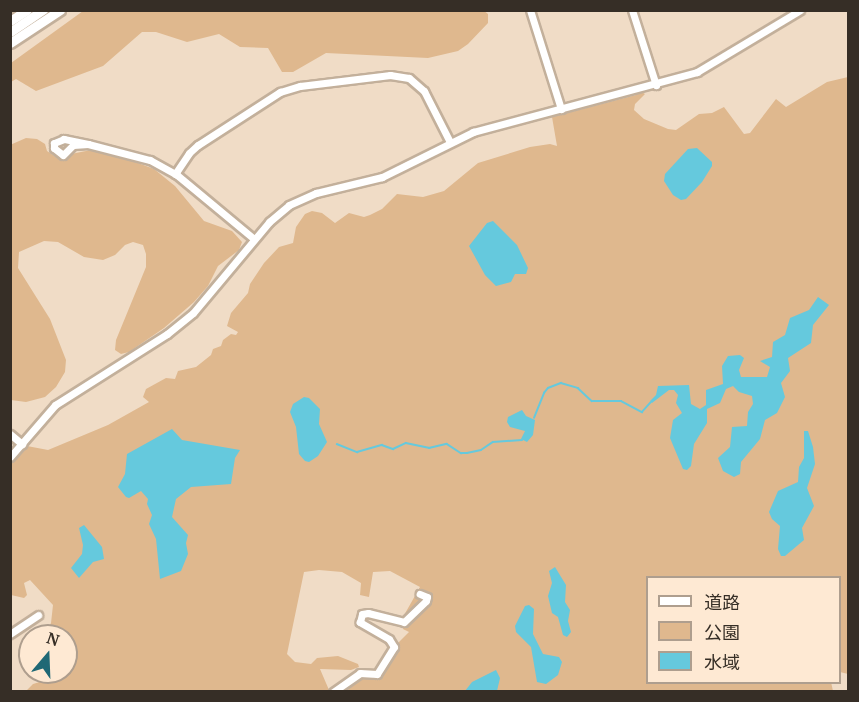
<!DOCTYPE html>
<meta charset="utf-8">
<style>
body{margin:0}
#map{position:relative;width:859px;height:702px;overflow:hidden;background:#f0dcc6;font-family:"PT Serif","Noto Sans JP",serif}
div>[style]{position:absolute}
.green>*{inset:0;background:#dfb88e}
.water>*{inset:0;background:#65c9dd}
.stream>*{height:1.5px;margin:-0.75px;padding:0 0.75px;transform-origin:0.75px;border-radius:0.75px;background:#65c9dd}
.roads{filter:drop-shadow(2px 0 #c3b09b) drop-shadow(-2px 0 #c3b09b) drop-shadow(0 2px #c3b09b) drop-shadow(0 -2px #c3b09b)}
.minor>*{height:7px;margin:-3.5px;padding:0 3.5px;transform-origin:3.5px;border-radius:3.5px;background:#fff}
.highway>*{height:9px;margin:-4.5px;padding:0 4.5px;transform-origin:4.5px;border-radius:4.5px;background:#fff}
span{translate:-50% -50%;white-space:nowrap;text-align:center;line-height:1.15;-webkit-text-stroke:5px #fee9d3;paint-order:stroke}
.frame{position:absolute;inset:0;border:12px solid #362e26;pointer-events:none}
.legend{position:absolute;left:646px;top:576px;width:195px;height:108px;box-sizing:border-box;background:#fee9d3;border:2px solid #ae9e8e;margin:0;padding:8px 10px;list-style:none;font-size:18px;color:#362e26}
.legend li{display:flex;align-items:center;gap:12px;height:30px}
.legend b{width:30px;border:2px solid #ae9e8e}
.north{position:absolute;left:18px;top:624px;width:60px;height:60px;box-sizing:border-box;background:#fee9d3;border:2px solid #ae9e8e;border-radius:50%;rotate:19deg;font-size:16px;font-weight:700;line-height:24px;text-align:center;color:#362e26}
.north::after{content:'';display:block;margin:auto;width:21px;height:27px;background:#1f6875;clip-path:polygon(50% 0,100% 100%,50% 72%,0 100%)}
</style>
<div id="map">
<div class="green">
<div style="clip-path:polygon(483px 10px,488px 14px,488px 23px,468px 44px,458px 51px,428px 58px,326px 53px,293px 72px,282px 72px,268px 48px,240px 47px,219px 34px,187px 42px,156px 32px,142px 32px,103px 66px,36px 91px,16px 79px,11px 82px,11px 63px,83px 11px)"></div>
<div style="clip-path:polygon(848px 77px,848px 674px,840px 672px,840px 578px,648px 578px,648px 682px,831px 682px,833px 691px,348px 691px,349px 685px,360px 674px,375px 675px,386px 655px,409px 632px,403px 629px,403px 617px,420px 587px,390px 571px,373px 572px,369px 597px,360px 595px,361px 583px,342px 572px,319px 570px,304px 572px,287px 654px,295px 662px,311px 664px,317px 658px,338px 656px,358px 664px,359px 667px,351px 670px,320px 669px,329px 690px,327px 691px,26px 691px,33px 684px,43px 681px,33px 672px,66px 672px,66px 636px,49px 636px,47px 632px,51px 623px,53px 605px,30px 580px,24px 583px,27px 595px,24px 598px,11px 595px,11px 463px,27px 446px,48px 450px,108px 425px,149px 402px,143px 397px,146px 389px,166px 378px,175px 379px,178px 371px,196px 367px,211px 355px,213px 349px,221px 346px,223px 340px,231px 334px,236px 335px,238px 332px,227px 326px,231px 313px,248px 293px,250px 284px,264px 263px,279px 247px,293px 243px,296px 227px,305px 214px,312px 211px,322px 213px,335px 223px,349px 213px,364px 217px,370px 215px,382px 209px,397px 194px,423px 197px,444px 191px,478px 163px,530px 147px,550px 144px,557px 146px,552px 117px,636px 95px,640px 91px,645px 94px,635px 104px,634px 110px,644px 119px,668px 129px,676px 130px,699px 114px,712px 113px,724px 107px,744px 134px,750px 133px,776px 99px,786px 107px,827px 82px)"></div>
<div style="clip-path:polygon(26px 138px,37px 139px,45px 144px,47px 151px,56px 157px,91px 150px,130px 160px,154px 169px,175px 186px,204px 221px,232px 231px,242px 242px,239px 250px,218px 266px,208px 286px,194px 302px,164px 328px,129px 352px,121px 354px,115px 350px,116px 340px,146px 267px,146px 254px,143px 245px,133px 242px,125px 245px,115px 255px,103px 260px,84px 257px,58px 242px,44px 241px,19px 252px,18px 268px,50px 319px,66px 360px,65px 372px,56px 387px,45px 397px,26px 402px,11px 400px,10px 145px)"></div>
</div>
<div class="water">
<div style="clip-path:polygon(697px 148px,712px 162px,712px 166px,702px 182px,686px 199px,681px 200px,673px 195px,664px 181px,665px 174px,688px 149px)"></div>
<div style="clip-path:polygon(493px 221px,517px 245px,528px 268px,526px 274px,515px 274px,511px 282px,496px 286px,485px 275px,469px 246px,487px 223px)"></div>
<div style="clip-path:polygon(818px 297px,829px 305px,813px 325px,811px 343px,788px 358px,790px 371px,781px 383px,785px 397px,777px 413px,765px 420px,760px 439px,741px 462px,740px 474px,734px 477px,723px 471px,718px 458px,730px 447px,732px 427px,747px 426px,748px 412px,753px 404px,752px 396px,739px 392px,733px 386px,726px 389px,720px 403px,707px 409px,707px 423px,694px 444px,691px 466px,687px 470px,683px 469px,670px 438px,673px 420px,682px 413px,676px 403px,678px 395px,674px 390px,669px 390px,652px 403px,650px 401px,656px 395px,658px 386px,689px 385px,691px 404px,700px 409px,706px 405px,706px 390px,723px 384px,722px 366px,728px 356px,740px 355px,744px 358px,739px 370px,741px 377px,767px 377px,770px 367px,760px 361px,772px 357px,773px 342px,785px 335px,790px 318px,809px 310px)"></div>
<div style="clip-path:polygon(304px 397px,309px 398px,320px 409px,319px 424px,327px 442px,318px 456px,309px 462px,305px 461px,299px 454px,296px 427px,290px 412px,293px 404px)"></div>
<div style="clip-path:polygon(522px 410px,526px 416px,535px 420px,533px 435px,527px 442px,521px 439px,525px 431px,510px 427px,507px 422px,508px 417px)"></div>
<div style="clip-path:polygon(172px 429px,182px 440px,240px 450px,235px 458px,231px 484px,191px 487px,176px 499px,172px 517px,188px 535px,186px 543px,188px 554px,181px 571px,160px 579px,156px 539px,149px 524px,152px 515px,147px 504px,148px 499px,141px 491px,129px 498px,126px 497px,118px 487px,125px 474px,127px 454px)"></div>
<div style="clip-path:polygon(804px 431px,808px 431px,813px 447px,815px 464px,807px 488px,814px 506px,802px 528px,804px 540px,785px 556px,781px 556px,778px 549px,780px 526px,772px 519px,769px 512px,778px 491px,798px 482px,799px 467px,804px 458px)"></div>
<div style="clip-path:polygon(84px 525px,102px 547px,104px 559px,93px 562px,79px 578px,71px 568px,82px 554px,83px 545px,79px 528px)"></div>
<div style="clip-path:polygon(555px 567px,566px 585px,565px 602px,570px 610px,568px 621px,571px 632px,567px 637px,563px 635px,558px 617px,552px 613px,548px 596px,552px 583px,549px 571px)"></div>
<div style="clip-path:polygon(529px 605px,534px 609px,533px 634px,543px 654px,559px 657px,562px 662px,558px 675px,546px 684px,537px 682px,531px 647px,516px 632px,515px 626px,525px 606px)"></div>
<div style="clip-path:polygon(496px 670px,500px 678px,497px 691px,465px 691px,472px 682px)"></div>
</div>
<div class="stream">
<div style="left:534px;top:418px;width:27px;rotate:-68deg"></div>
<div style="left:544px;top:393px;width:6px;rotate:-51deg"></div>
<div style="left:548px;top:388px;width:14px;rotate:-21deg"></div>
<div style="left:561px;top:383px;width:18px;rotate:16deg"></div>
<div style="left:578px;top:388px;width:19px;rotate:43deg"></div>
<div style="left:592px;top:401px;width:29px"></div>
<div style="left:621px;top:401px;width:24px;rotate:28deg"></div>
<div style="left:642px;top:412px;width:13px;rotate:-48deg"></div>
<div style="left:337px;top:444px;width:22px;rotate:22deg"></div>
<div style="left:357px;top:452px;width:26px;rotate:-16deg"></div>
<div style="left:382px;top:445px;width:12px;rotate:20deg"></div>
<div style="left:393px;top:449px;width:14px;rotate:-25deg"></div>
<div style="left:406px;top:443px;width:24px;rotate:12deg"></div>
<div style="left:429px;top:448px;width:18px;rotate:-13deg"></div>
<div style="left:447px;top:444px;width:17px;rotate:33deg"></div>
<div style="left:461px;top:453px;width:6px"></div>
<div style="left:467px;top:453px;width:14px;rotate:-12deg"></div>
<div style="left:481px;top:450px;width:14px;rotate:-34deg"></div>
<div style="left:493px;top:442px;width:29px;rotate:-4deg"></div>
</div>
<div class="roads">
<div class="minor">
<div style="left:530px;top:10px;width:104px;rotate:72.6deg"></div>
<div style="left:632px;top:10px;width:79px;rotate:72.3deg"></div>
<div style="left:88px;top:144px;width:25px;rotate:-168deg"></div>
<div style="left:64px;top:139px;width:11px;rotate:158deg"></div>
<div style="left:54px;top:143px;width:5px;rotate:90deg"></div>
<div style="left:54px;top:148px;width:11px;rotate:38deg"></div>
<div style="left:63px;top:155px;width:14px;rotate:-45deg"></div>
<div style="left:73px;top:145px;width:15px;rotate:-4deg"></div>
<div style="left:88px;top:144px;width:64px;rotate:14.5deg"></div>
<div style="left:150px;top:160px;width:31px;rotate:29deg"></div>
<div style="left:177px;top:175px;width:100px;rotate:39.7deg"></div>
<div style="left:175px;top:174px;width:25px;rotate:-56deg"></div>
<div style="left:189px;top:153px;width:12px;rotate:-42deg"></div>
<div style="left:198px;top:145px;width:98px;rotate:-32.9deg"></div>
<div style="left:280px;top:92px;width:21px;rotate:-17deg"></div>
<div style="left:300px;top:86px;width:91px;rotate:-7deg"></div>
<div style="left:390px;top:75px;width:19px;rotate:9deg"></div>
<div style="left:409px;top:78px;width:20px;rotate:41deg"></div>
<div style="left:424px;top:91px;width:57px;rotate:63deg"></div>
<div style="left:10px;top:434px;width:16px;rotate:40deg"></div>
<div style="left:10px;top:457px;width:69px;rotate:-49.1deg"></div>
<div style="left:55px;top:405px;width:133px;rotate:-32.4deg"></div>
<div style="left:167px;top:334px;width:33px;rotate:-39deg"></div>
<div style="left:193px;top:313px;width:119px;rotate:-50.1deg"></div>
<div style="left:269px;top:222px;width:26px;rotate:-40deg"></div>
<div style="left:289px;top:205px;width:30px;rotate:-24deg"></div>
<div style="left:316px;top:193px;width:68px;rotate:-13.6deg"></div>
<div style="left:382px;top:177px;width:102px;rotate:-26.3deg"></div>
<div style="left:473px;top:132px;width:232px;rotate:-15deg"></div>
<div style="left:697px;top:72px;width:120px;rotate:-31deg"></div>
<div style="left:10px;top:634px;width:34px;rotate:-34deg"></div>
<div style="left:333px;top:692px;width:33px;rotate:-35deg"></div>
<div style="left:360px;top:673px;width:17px;rotate:3deg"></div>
<div style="left:377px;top:674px;width:32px;rotate:-58deg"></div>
<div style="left:394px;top:647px;width:9px;rotate:-122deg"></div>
<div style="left:389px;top:639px;width:34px;rotate:-150deg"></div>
<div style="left:360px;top:622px;width:8px;rotate:-76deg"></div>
<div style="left:362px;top:614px;width:6px;rotate:-9deg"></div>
<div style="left:368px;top:613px;width:37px;rotate:14deg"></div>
<div style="left:404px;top:622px;width:30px;rotate:-44deg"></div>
<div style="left:426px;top:601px;width:4px;rotate:-76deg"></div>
<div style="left:427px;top:597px;width:8px;rotate:-157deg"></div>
</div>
<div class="highway">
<div style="left:10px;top:21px;width:20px;rotate:-33deg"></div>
<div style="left:10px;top:32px;width:40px;rotate:-34deg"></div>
<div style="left:10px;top:43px;width:60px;rotate:-33.4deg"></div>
</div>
</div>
<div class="frame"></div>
<ul class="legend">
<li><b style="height:8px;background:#fff"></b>道路</li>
<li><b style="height:16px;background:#dfb88e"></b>公園</li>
<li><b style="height:16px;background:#65c9dd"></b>水域</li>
</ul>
<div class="north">N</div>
</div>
